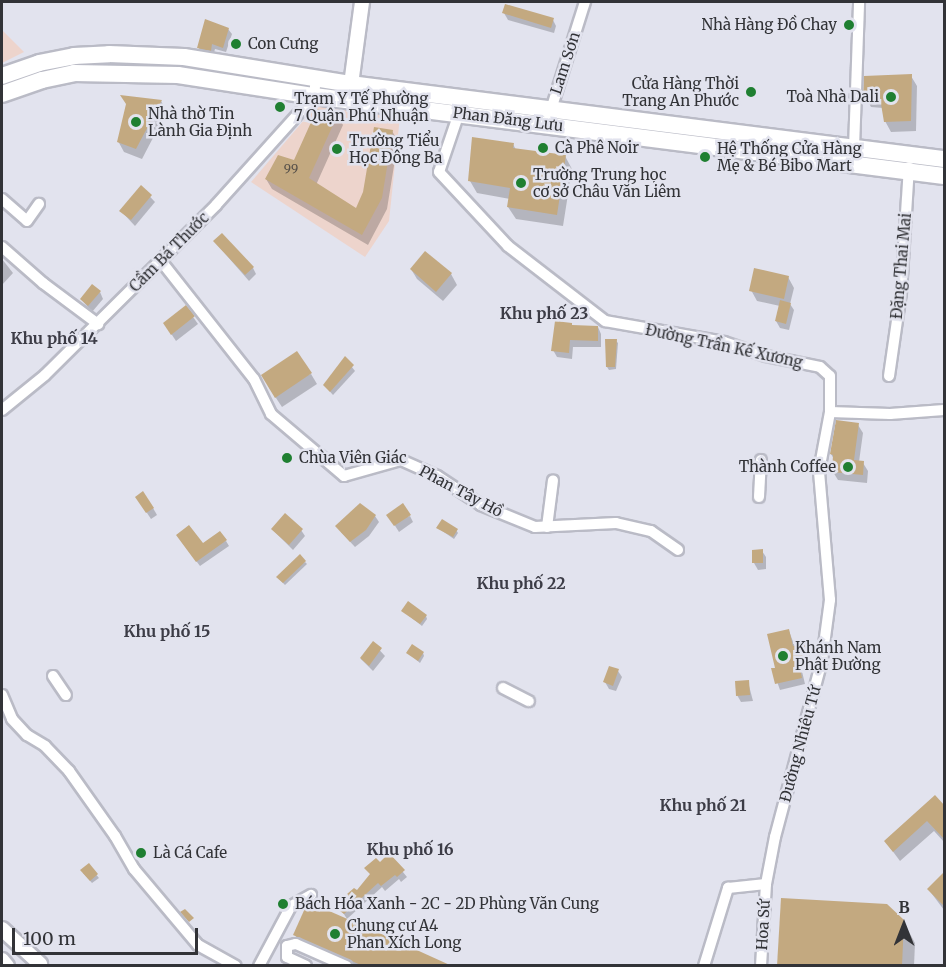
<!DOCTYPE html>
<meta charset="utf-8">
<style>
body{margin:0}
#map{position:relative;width:946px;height:967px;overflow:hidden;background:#e2e3ee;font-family:Merriweather,serif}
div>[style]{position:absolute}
.education>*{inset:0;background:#edd4cc}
.shadow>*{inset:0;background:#0003}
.building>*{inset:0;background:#c3a980}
.roads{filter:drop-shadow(2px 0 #babbc6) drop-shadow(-2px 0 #babbc6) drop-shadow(0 2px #babbc6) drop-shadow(0 -2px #babbc6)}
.minor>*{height:10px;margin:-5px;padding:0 5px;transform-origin:5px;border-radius:5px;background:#fff}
.tertiary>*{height:14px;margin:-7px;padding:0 7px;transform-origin:7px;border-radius:7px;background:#fff}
.primary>*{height:16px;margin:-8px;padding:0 8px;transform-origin:8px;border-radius:8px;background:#fff}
.dots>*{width:16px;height:16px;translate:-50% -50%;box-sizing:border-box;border:3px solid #e2e3ee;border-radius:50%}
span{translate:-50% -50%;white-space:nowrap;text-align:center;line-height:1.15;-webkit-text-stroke:5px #e2e3ee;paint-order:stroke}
.number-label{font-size:12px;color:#565049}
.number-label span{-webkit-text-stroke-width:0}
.poi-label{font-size:15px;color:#323337}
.right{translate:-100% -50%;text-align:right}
.left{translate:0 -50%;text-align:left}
.street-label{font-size:15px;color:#323337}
.neighbourhood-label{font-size:16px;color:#3c3c46;font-weight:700}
.frame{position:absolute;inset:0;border:3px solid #323337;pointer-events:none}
.north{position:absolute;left:874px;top:895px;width:60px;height:60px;-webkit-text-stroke:4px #e2e3ee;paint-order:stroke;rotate:0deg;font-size:16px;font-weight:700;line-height:24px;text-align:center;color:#323337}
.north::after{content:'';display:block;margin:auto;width:21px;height:27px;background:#323337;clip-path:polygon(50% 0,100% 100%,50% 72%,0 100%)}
.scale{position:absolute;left:12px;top:928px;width:186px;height:27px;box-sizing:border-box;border:3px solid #323337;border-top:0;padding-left:8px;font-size:18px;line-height:21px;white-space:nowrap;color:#323337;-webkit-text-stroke:4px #e2e3ee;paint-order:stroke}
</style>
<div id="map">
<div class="education">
<div style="clip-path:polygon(2px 30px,24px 52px,2px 63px)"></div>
<div style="clip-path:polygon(316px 106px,400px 116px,389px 221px,365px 257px,251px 182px)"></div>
</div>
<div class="shadow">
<div style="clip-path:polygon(504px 13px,553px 20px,556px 26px,554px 33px,508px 20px)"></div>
<div style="clip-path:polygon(228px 29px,232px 34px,226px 52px,215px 49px,213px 56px,202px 54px,199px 48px)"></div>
<div style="clip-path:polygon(911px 76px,917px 86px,916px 131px,891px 132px,885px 121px,883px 108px,871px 107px,865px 96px)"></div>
<div style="clip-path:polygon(123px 97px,161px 101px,167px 111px,142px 159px,124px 152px,118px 141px,127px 104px)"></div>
<div style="clip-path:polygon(337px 115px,343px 125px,316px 185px,357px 211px,392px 131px,398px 141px,387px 209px,368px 245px,272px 189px,266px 179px,295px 162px)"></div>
<div style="clip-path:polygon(513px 144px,516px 150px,565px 156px,572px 169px,563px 226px,516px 219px,508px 207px,510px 199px,477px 193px,470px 181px)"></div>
<div style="clip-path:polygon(141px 187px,155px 202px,135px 226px,121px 211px)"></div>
<div style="clip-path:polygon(214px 241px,253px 268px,256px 274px,249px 281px)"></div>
<div style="clip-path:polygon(425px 253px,451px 274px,457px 285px,443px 301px,417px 279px,411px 269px)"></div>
<div style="clip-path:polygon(2px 259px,13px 273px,2px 285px)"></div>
<div style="clip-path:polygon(788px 277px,794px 288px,790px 304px,794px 310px,789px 330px,780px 328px,776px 321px,780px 306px,757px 301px,751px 290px)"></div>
<div style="clip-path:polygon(100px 292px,103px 299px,92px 312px,81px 299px)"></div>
<div style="clip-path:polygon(186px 307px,198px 324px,176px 341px,168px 329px)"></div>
<div style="clip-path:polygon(573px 327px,598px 327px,601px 334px,601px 347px,573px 347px,572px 359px,557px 357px,553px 350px)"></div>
<div style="clip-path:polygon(607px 340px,616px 341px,618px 343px,616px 369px,609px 370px,607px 367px)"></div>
<div style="clip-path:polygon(345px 358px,355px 371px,333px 395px,324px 385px)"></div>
<div style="clip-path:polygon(311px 374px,317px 384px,282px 407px,268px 386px)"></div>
<div style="clip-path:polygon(858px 425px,863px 433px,859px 462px,863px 463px,868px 471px,867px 483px,838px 480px,833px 472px,834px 459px,831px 454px)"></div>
<div style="clip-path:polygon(141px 504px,153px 508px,157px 515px,151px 519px)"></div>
<div style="clip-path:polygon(375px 516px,379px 522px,369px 536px,355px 547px,341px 532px)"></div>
<div style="clip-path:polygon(410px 516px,413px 522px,399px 532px,392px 521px)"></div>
<div style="clip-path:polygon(438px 528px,456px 530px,458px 533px,454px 539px)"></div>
<div style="clip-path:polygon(273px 530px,301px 530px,305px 536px,293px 550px)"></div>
<div style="clip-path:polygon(181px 541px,203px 545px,226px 541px,229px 546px,200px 566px)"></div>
<div style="clip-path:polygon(753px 551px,762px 551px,766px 557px,766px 569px,758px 570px,754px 563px)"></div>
<div style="clip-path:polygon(305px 562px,307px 564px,285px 585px,279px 579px)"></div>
<div style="clip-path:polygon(403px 611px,426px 616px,427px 619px,422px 626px)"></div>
<div style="clip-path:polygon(789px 631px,795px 647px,806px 644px,812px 664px,801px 667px,805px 684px,780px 690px,773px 670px,777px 669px)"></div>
<div style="clip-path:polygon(373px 643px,385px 656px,373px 671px,361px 659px)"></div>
<div style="clip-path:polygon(408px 653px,423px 653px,424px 656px,420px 663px)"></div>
<div style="clip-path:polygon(618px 671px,622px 677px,616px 691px,609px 689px,605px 682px)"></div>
<div style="clip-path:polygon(748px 682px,753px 701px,741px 702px,737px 695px)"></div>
<div style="clip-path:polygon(944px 807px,944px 842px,934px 831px,900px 861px,885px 841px)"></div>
<div style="clip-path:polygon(389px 855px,407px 877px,401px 882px,399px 879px,385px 891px,382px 887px,347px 919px,342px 911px,371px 875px,366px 868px,380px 864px)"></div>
<div style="clip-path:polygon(88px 865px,99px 878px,92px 883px,83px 873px)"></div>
<div style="clip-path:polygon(944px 873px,944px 910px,929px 890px)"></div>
<div style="clip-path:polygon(903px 921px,915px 943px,914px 966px,778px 966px)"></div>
<div style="clip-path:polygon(295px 935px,448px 966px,328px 966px,307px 956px)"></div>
</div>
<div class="building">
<div style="clip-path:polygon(505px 4px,554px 18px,551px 28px,502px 13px)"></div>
<div style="clip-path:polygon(205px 19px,229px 28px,223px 48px,212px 44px,211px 51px,197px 48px)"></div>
<div style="clip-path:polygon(912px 74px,911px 121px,884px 122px,880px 98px,863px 97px,864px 76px)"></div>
<div style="clip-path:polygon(120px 95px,162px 100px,136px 149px,117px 142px,126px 104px)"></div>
<div style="clip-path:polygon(317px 109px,338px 114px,309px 178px,356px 208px,363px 192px,374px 127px,393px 130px,382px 198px,362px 235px,265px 179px,278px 155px,294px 160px)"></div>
<div style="clip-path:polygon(472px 137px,514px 143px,513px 148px,566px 155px,557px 215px,507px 207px,510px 188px,468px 181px)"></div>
<div style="clip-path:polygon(141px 185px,152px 195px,131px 220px,119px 211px)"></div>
<div style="clip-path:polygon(222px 233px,254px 267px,245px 275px,213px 241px)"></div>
<div style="clip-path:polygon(425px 251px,452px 273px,436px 292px,410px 269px)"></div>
<div style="clip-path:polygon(754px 268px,789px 276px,784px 299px,749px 291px)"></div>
<div style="clip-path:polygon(92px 284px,101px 291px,88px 306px,80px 299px)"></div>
<div style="clip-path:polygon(780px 300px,791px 303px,786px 324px,775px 321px)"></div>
<div style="clip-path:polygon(186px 305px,195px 316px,171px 335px,163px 323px)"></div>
<div style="clip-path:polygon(555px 321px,572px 323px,572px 325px,598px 326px,598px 341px,570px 340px,569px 353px,551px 351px)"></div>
<div style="clip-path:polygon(605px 339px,617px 339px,615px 367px,606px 367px)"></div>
<div style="clip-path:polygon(297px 351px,312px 373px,275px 398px,261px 375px)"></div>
<div style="clip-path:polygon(345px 356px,354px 365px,330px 392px,323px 385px)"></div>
<div style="clip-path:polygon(836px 420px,859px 423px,854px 460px,864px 461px,863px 475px,832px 472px,833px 455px,830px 454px)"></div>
<div style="clip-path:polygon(143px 491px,154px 508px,146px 513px,135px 497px)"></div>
<div style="clip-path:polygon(360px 503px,376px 515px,366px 530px,350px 542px,335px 526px)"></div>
<div style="clip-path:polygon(403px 503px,411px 515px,394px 526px,386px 515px)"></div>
<div style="clip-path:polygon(285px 513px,303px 529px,289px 545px,271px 529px)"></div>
<div style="clip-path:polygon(442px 519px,458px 529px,453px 537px,436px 528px)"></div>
<div style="clip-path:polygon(189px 525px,203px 543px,220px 531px,227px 540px,196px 562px,176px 535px)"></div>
<div style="clip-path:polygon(763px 549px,763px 563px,752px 563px,752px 550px)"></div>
<div style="clip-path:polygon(300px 554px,306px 561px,283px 583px,276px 577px)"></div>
<div style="clip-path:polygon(408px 601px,427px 615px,420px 624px,401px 611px)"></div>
<div style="clip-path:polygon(789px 629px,793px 646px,806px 643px,810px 658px,798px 660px,802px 678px,775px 684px,771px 668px,775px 668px,767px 634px)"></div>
<div style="clip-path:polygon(373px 641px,382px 648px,369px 666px,360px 658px)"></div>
<div style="clip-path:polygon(412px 644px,424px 652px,418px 661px,406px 653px)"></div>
<div style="clip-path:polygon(609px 666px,619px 669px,613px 686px,603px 682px)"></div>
<div style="clip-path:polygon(749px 680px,750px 695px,736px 696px,735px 681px)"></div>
<div style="clip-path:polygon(935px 795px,945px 806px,945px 840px,927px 821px,893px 852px,884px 841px)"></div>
<div style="clip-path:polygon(389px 853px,405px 870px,397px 877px,395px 875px,381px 886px,378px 883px,344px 914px,340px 911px,350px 898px,347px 894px,354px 888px,357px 890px,370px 874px,364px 868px,376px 858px,380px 862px)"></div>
<div style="clip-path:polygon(89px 863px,98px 874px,90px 881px,80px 870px)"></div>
<div style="clip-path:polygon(945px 871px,945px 907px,927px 889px)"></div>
<div style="clip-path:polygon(781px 898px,887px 904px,904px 920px,902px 966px,777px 966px)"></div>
<div style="clip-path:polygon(311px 903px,377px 932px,452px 966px,363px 966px,293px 935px,306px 906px)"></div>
<div style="clip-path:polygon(185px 909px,194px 918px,189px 922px,180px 912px)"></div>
</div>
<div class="roads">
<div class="minor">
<div style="left:459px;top:113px;width:62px;rotate:108.7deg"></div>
<div style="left:439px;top:172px;width:101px;rotate:47deg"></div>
<div style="left:508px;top:246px;width:123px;rotate:37.7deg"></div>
<div style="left:605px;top:321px;width:121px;rotate:10deg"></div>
<div style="left:724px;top:342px;width:44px;rotate:18.4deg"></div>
<div style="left:766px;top:356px;width:55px;rotate:11.5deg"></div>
<div style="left:820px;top:367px;width:13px;rotate:42deg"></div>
<div style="left:830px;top:376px;width:36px;rotate:90deg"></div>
<div style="left:830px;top:412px;width:60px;rotate:1.9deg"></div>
<div style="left:890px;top:414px;width:54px;rotate:-4.2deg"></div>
<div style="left:549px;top:116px;width:120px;rotate:-72.5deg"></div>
<div style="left:854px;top:148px;width:146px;rotate:-88deg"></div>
<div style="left:2px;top:199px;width:33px;rotate:41deg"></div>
<div style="left:27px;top:221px;width:21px;rotate:-55deg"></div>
<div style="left:2px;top:247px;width:55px;rotate:41.3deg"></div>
<div style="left:43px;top:283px;width:69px;rotate:36.7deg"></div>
<div style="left:161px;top:261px;width:150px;rotate:51.8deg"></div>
<div style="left:254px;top:379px;width:39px;rotate:64deg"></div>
<div style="left:271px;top:414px;width:96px;rotate:40.3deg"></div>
<div style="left:344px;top:476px;width:59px;rotate:-15.7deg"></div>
<div style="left:401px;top:460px;width:39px;rotate:24deg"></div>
<div style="left:437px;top:476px;width:53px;rotate:33.4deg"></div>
<div style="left:481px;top:505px;width:58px;rotate:22.2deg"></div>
<div style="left:535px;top:527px;width:81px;rotate:-2.8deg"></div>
<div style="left:616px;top:523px;width:36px;rotate:13deg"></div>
<div style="left:651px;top:531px;width:33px;rotate:35deg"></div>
<div style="left:889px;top:376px;width:84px;rotate:-81.8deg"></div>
<div style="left:901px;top:293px;width:126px;rotate:-86.4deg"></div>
<div style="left:2px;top:410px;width:55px;rotate:-39.1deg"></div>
<div style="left:45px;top:375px;width:241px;rotate:-44.8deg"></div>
<div style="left:216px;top:205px;width:147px;rotate:-48deg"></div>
<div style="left:314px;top:96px;width:18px;rotate:-84deg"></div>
<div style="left:759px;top:497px;width:37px;rotate:-87deg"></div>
<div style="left:547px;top:527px;width:47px;rotate:-82.7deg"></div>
<div style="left:53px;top:676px;width:23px;rotate:56deg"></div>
<div style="left:503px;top:688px;width:29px;rotate:27deg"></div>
<div style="left:2px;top:695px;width:26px;rotate:67deg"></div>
<div style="left:12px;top:719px;width:22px;rotate:47deg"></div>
<div style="left:27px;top:735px;width:21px;rotate:31deg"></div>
<div style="left:45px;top:746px;width:35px;rotate:46deg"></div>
<div style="left:69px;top:771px;width:80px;rotate:54.7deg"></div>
<div style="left:115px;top:836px;width:38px;rotate:60deg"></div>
<div style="left:134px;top:869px;width:99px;rotate:49.9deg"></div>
<div style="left:198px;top:945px;width:43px;rotate:28.9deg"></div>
<div style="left:287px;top:946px;width:9px;rotate:-13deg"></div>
<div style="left:296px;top:944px;width:55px;rotate:23.7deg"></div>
<div style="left:287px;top:946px;width:11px;rotate:90deg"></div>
<div style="left:287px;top:957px;width:21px;rotate:25deg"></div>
<div style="left:259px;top:966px;width:68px;rotate:-61.9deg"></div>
<div style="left:291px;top:906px;width:23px;rotate:-29deg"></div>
<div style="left:704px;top:966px;width:82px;rotate:-72.9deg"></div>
<div style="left:728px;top:888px;width:38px;rotate:-6deg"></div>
<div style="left:766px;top:884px;width:48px;rotate:-79.2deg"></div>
<div style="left:775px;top:837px;width:183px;rotate:-75.1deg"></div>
<div style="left:822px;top:660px;width:61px;rotate:-82.4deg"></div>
<div style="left:830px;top:600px;width:129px;rotate:-94.9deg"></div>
<div style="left:819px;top:471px;width:60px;rotate:-79.4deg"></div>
<div style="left:761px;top:966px;width:82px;rotate:-86.5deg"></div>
</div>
<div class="tertiary">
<div style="left:350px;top:92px;width:91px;rotate:-82.4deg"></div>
<div style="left:2px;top:929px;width:52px;rotate:42.6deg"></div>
<div style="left:2px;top:960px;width:8px;rotate:50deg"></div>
</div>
<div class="primary">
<div style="left:2px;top:76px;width:39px;rotate:-19deg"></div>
<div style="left:39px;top:63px;width:36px;rotate:-11deg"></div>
<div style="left:74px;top:56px;width:35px;rotate:-3deg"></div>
<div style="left:109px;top:54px;width:75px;rotate:2.3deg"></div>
<div style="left:184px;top:57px;width:168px;rotate:9.2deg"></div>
<div style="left:350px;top:84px;width:599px;rotate:7.2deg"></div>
<div style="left:2px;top:94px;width:42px;rotate:-19.3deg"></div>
<div style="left:42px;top:80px;width:33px;rotate:-12deg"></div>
<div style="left:74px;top:73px;width:104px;rotate:1.1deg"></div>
<div style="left:178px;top:75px;width:138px;rotate:8.8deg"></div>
<div style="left:314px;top:96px;width:635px;rotate:7.24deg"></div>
</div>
</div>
<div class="dots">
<div style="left:849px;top:25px;background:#1f7f31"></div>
<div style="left:236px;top:44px;background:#1f7f31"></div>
<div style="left:751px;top:92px;background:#1f7f31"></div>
<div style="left:891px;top:97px;background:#1f7f31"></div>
<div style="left:280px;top:107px;background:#1f7f31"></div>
<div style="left:136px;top:122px;background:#1f7f31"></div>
<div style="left:543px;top:148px;background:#1f7f31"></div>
<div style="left:337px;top:149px;background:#1f7f31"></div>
<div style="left:705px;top:157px;background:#1f7f31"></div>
<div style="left:521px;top:183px;background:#1f7f31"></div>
<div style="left:287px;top:458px;background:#1f7f31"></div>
<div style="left:848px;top:467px;background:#1f7f31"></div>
<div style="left:783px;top:656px;background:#1f7f31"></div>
<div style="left:141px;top:853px;background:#1f7f31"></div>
<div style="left:283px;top:904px;background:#1f7f31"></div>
<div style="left:335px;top:934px;background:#1f7f31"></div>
</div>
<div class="number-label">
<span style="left:291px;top:169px">99</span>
</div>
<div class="poi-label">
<span class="right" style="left:837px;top:25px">Nhà Hàng Đồ Chay</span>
<span class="left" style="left:248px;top:44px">Con Cưng</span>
<span class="right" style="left:739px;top:92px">Cửa Hàng Thời<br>Trang An Phước</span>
<span class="right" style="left:879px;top:97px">Toà Nhà Dali</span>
<span class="left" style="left:294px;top:107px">Trạm Y Tế Phường<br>7 Quận Phú Nhuận</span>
<span class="left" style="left:148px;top:122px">Nhà thờ Tin<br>Lành Gia Định</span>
<span class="left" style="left:349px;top:149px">Trường Tiểu<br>Học Đông Ba</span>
<span class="left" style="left:555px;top:148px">Cà Phê Noir</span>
<span class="left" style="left:717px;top:157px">Hệ Thống Cửa Hàng<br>Mẹ &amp; Bé Bibo Mart</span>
<span class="left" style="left:533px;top:183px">Trường Trung học<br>cơ sở Châu Văn Liêm</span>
<span class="left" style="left:299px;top:458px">Chùa Viên Giác</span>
<span class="right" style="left:836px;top:467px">Thành Coffee</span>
<span class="left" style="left:795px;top:656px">Khánh Nam<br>Phật Đường</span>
<span class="left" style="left:153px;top:853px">Là Cá Cafe</span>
<span class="left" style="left:295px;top:904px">Bách Hóa Xanh - 2C - 2D Phùng Văn Cung</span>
<span class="left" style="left:347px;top:934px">Chung cư A4<br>Phan Xích Long</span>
</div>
<div class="street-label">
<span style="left:565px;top:63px;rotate:-72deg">Lam Sơn</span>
<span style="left:508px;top:119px;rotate:7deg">Phan Đăng Lưu</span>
<span style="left:169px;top:252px;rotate:-45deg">Cầm Bá Thước</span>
<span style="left:901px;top:266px;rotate:-85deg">Đặng Thai Mai</span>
<span style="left:724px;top:346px;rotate:12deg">Đường Trần Kế Xương</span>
<span style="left:461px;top:491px;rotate:28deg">Phan Tây Hồ</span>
<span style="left:800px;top:744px;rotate:-75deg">Đường Nhiêu Tứ</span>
<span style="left:763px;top:925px;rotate:-87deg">Hoa Sứ</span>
</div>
<div class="neighbourhood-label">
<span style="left:544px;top:313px">Khu phố 23</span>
<span style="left:54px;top:338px">Khu phố 14</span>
<span style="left:521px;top:583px">Khu phố 22</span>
<span style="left:167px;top:631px">Khu phố 15</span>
<span style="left:703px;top:805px">Khu phố 21</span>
<span style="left:410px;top:849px">Khu phố 16</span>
</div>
<div class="frame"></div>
<div class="north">B</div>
<div class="scale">100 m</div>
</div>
